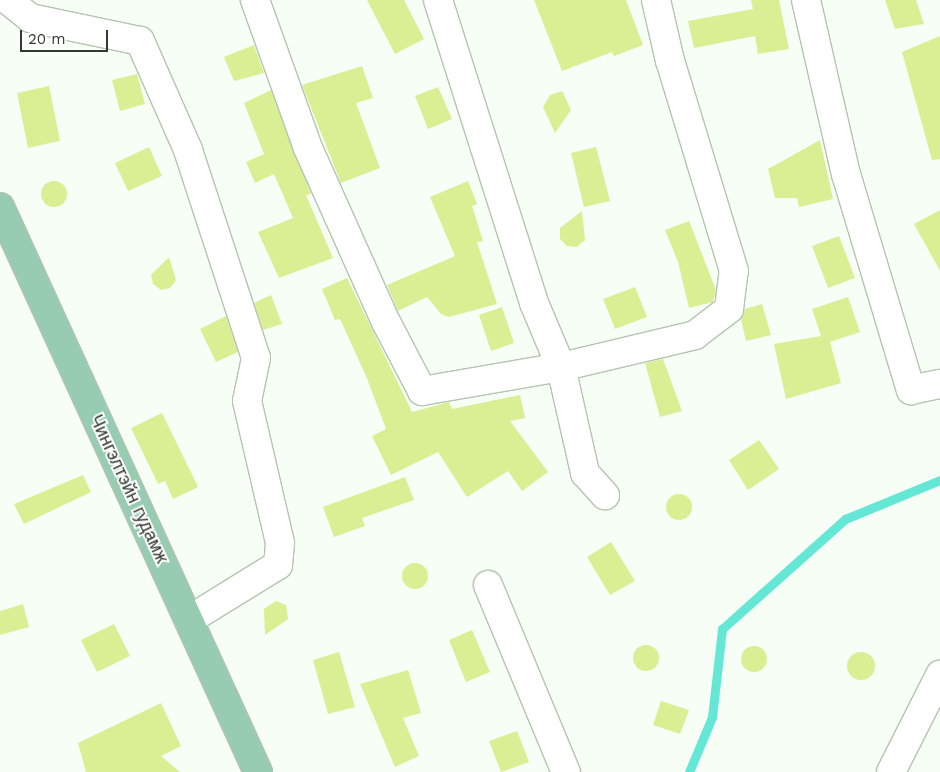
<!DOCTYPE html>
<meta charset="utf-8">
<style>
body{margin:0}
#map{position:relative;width:940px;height:772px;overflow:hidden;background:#f6fef5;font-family:"Work Sans",sans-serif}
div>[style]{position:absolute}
.stream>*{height:9px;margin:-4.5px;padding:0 4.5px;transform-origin:4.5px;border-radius:4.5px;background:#64e8d5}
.building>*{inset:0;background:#daef93}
.round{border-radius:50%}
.roads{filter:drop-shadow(1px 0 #b3c5af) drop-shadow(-1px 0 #b3c5af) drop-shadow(0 1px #b3c5af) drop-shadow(0 -1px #b3c5af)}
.minor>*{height:28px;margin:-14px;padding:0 14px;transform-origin:14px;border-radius:14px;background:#fff}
.major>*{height:28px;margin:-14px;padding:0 14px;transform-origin:14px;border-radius:14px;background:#97ccb3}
span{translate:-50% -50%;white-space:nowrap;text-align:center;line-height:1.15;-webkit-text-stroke:4px #fff;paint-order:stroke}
.street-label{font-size:18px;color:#323930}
.scale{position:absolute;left:20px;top:30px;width:88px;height:22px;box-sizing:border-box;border:2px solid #323930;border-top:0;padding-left:6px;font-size:15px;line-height:18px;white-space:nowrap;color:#323930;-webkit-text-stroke:4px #fff;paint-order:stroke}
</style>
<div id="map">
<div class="stream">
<div style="left:689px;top:772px;width:60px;rotate:-67.3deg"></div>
<div style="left:712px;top:717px;width:89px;rotate:-83.5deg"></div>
<div style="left:722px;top:629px;width:165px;rotate:-41.8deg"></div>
<div style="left:845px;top:519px;width:103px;rotate:-22.3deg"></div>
</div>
<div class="building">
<div style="clip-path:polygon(367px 0,404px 0,424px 39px,395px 54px)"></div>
<div style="clip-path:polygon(534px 0,626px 0,643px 45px,614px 56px,612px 52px,562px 71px)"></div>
<div style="clip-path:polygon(751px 0,779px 0,789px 49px,758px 54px,755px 36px,694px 48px,688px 21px,753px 9px)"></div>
<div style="clip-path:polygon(885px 0,916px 0,924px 24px,895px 29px)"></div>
<div style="clip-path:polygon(940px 36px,940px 159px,932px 160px,902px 52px)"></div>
<div style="clip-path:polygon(254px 45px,264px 73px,234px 81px,224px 57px)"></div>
<div style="clip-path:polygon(362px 66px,373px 98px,356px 103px,380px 168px,341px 183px,302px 85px)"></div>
<div style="clip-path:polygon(137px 74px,145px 104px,120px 111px,112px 80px)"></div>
<div style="clip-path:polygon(49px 86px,60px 141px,28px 148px,17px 93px)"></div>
<div style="clip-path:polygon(438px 87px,452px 119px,428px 129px,415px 96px)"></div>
<div style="clip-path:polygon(271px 90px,311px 194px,306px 195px,333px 258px,279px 278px,258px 232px,293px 218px,274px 174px,255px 183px,246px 162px,264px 154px,244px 103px)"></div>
<div style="clip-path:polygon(562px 91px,571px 110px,555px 133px,543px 107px,550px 95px)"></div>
<div style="clip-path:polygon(820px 140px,833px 199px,799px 207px,797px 198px,775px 198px,768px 169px)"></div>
<div style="clip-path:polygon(149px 147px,162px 176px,128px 191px,115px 163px)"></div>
<div style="clip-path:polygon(596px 147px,610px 201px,584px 207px,571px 153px)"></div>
<div class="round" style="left:41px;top:181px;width:26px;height:26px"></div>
<div style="clip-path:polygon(468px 181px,477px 204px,472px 206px,483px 241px,477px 242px,497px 304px,449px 317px,441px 314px,427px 297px,398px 311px,387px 285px,455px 256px,430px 197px)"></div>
<div style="clip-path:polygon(940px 210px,940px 271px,914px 224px)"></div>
<div style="clip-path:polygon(582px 211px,585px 240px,577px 247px,567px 246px,560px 239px,560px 228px)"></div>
<div style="clip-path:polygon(689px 221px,716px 290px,713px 302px,689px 308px,678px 262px,665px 230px)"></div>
<div style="clip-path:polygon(839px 236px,855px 278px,828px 288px,812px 246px)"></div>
<div style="clip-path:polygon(169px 257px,176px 280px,170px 288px,161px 290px,153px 284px,151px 275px)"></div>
<div style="clip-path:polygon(347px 278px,412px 412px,449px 402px,452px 409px,520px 395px,525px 418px,510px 421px,548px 472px,522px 491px,508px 471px,467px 497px,438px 452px,391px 475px,372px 436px,386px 429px,366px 376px,340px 319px,335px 320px,322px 289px)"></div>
<div style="clip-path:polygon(635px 287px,647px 317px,615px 329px,603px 299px)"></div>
<div style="clip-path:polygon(271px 295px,282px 324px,263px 330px,254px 303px)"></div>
<div style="clip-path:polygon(848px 297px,860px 332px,830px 342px,841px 383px,786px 399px,774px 344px,821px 336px,812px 309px)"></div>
<div style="clip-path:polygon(762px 304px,771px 335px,746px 341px,741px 319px,745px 309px)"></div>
<div style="clip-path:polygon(502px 307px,514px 343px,491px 351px,479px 315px)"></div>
<div style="clip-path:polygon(226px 316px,238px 352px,216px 362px,200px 329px)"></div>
<div style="clip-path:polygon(663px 359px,682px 411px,660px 417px,645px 363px)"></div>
<div style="clip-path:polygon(162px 413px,198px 487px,173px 499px,165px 481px,158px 484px,131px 428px)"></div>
<div style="clip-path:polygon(759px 440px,779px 469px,748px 490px,729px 460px)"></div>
<div style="clip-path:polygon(83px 475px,91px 492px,24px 524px,14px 504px)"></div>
<div style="clip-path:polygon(405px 477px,414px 500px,362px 518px,365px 526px,334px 537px,323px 507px)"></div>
<div class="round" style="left:666px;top:494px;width:26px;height:26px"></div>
<div style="clip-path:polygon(611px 542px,635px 581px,610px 595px,587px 557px)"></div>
<div class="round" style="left:402px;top:563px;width:26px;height:26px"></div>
<div style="clip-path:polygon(276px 601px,286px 605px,288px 619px,265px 635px,264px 609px)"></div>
<div style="clip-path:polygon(23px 604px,29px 627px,0 635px,0 611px)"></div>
<div style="clip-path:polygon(114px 624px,130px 656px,97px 672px,81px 640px)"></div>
<div style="clip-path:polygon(472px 630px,490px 672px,466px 682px,449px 640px)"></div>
<div class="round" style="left:633px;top:645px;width:26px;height:26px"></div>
<div class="round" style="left:741px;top:646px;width:26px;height:26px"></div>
<div class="round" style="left:847px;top:652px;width:28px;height:28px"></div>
<div style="clip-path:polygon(339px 652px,355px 707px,328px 714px,313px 660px)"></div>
<div style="clip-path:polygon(408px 670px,421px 713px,403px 718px,419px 756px,395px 767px,360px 684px)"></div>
<div style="clip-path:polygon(661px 701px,689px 710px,680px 734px,653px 725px)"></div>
<div style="clip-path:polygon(161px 703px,181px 746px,161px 756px,180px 772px,86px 772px,78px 743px)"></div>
<div style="clip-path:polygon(517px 731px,529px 762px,501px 772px,489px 741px)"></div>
</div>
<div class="roads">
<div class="minor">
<div style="left:8px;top:0;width:28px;rotate:39deg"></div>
<div style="left:30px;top:18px;width:112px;rotate:11.8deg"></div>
<div style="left:140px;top:41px;width:119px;rotate:66.2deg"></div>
<div style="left:188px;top:150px;width:219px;rotate:71.9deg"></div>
<div style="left:256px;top:358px;width:44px;rotate:101.8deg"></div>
<div style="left:247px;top:401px;width:146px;rotate:76.9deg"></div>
<div style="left:280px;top:543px;width:22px;rotate:95deg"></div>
<div style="left:278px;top:565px;width:105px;rotate:148.3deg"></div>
<div style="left:255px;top:0;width:157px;rotate:70.3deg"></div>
<div style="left:308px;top:148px;width:191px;rotate:65.9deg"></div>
<div style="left:386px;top:322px;width:78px;rotate:62.4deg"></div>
<div style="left:422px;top:391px;width:141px;rotate:-9.8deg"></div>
<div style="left:561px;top:367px;width:138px;rotate:-13.4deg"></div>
<div style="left:695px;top:335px;width:43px;rotate:-37.4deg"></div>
<div style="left:729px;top:309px;width:38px;rotate:-83deg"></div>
<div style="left:734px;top:271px;width:220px;rotate:-106.9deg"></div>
<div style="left:670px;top:61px;width:63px;rotate:-102.9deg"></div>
<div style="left:438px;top:0;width:318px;rotate:72.4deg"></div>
<div style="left:534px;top:303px;width:69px;rotate:67.1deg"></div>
<div style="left:561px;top:367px;width:109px;rotate:77.2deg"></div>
<div style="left:585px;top:473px;width:30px;rotate:48deg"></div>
<div style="left:806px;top:0;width:179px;rotate:77.1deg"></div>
<div style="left:846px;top:174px;width:226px;rotate:73.3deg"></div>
<div style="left:911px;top:390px;width:30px;rotate:-12deg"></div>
<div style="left:488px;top:585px;width:203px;rotate:67.4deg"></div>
<div style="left:891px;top:772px;width:109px;rotate:-63.2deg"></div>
</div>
<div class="major">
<div style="left:0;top:207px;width:621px;rotate:65.46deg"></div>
</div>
</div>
<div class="street-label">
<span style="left:129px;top:489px;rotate:65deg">Чингэлтэйн гудамж</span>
</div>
<div class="scale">20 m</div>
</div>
